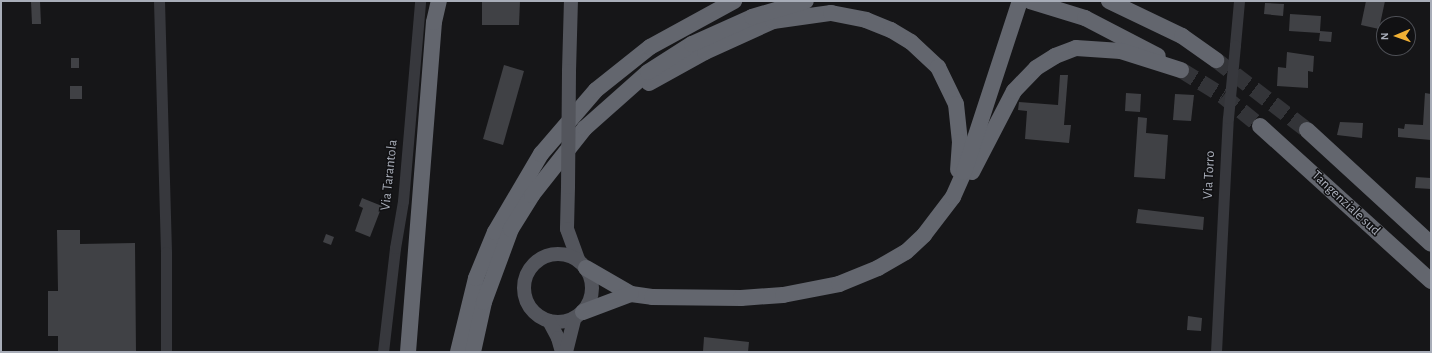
<!DOCTYPE html>
<style>
body{margin:0}
#map{position:relative;width:1432px;height:353px;overflow:hidden;background:#161618;font-family:"Alegreya Sans",sans-serif}
div>[style]{position:absolute}
.building>*{inset:0;background:#404145}
.highway-tunnel>*{height:16px;margin-top:-8px;transform-origin:0;background:repeating-linear-gradient(90deg,#333438 0 16px,transparent 0 24px)}
.minor>*{height:11px;margin:-5.5px;padding:0 5.5px;transform-origin:5.5px;border-radius:5.5px;background:#37383d}
.major>*{height:14px;margin:-7px;padding:0 7px;transform-origin:7px;border-radius:7px;background:#53555c}
.major>.ring{margin:-7px;padding:0;box-sizing:content-box;background:none;border:14px solid #53555c;border-radius:50%}
.highway>*{height:16px;margin:-8px;padding:0 8px;transform-origin:8px;border-radius:8px;background:#63666e}
.minor-bridge>*{height:11px;margin:-5.5px;padding:0 5.5px;transform-origin:5.5px;border-radius:5.5px;background:#37383d}
.major-bridge>*{height:14px;margin:-7px;padding:0 7px;transform-origin:7px;border-radius:7px;background:#53555c}
span{translate:-50% -50%;white-space:nowrap;text-align:center;line-height:1.15;-webkit-text-stroke:3px #111113;paint-order:stroke}
.street-label{font-size:14px;color:#a8adb8}
.frame{position:absolute;inset:0;border:2px solid #a8adb8;pointer-events:none}
.north{position:absolute;left:1376px;top:16px;width:40px;height:40px;box-sizing:border-box;background:#111113;border:1px solid #4d4f55;border-radius:50%;rotate:268deg;font-size:11px;font-weight:700;line-height:16px;text-align:center;color:#a8adb8}
.north::after{content:'';display:block;margin:auto;width:14px;height:18px;background:#f2b134;clip-path:polygon(50% 0,100% 100%,50% 72%,0 100%)}
</style>
<div id="map">
<div class="building">
<div style="clip-path:polygon(31px 1px,40px 1px,41px 24px,32px 24px)"></div>
<div style="clip-path:polygon(482px 1px,520px 1px,519px 25px,482px 25px)"></div>
<div style="clip-path:polygon(1366px 1px,1385px 1px,1379px 29px,1361px 25px)"></div>
<div style="clip-path:polygon(1265px 3px,1284px 4px,1283px 16px,1264px 14px)"></div>
<div style="clip-path:polygon(1290px 14px,1321px 16px,1320px 31px,1332px 32px,1331px 42px,1319px 41px,1320px 33px,1289px 31px)"></div>
<div style="clip-path:polygon(1287px 52px,1314px 56px,1313px 72px,1308px 71px,1308px 88px,1277px 86px,1278px 67px,1286px 68px)"></div>
<div style="clip-path:polygon(71px 58px,79px 58px,79px 68px,71px 68px)"></div>
<div style="clip-path:polygon(504px 65px,524px 71px,503px 145px,483px 139px)"></div>
<div style="clip-path:polygon(1060px 75px,1068px 75px,1064px 125px,1071px 125px,1069px 143px,1025px 139px,1027px 111px,1018px 110px,1019px 102px,1058px 105px)"></div>
<div style="clip-path:polygon(70px 86px,82px 86px,82px 99px,70px 99px)"></div>
<div style="clip-path:polygon(1126px 93px,1141px 94px,1140px 112px,1125px 111px)"></div>
<div style="clip-path:polygon(1425px 93px,1431px 94px,1431px 140px,1398px 137px,1398px 128px,1404px 129px,1405px 124px,1423px 125px)"></div>
<div style="clip-path:polygon(1175px 94px,1194px 95px,1191px 121px,1173px 120px)"></div>
<div style="clip-path:polygon(1138px 117px,1147px 118px,1146px 133px,1168px 135px,1165px 179px,1134px 177px)"></div>
<div style="clip-path:polygon(1340px 122px,1363px 123px,1362px 138px,1337px 135px)"></div>
<div style="clip-path:polygon(1416px 177px,1431px 178px,1431px 189px,1415px 188px)"></div>
<div style="clip-path:polygon(362px 198px,382px 206px,370px 237px,355px 231px,363px 208px,359px 206px)"></div>
<div style="clip-path:polygon(1138px 209px,1204px 217px,1203px 230px,1136px 223px)"></div>
<div style="clip-path:polygon(57px 230px,80px 230px,80px 244px,135px 243px,136px 352px,58px 352px,58px 336px,48px 336px,48px 291px,58px 291px)"></div>
<div style="clip-path:polygon(326px 234px,334px 237px,331px 245px,323px 242px)"></div>
<div style="clip-path:polygon(1188px 316px,1202px 318px,1201px 331px,1187px 330px)"></div>
<div style="clip-path:polygon(704px 337px,749px 342px,748px 352px,703px 352px)"></div>
</div>
<div class="highway-tunnel">
<div style="left:1216px;top:60px;width:115px;rotate:37.6deg"></div>
<div style="left:1181px;top:70px;width:49px;rotate:31.8deg"></div>
<div style="left:1223px;top:96px;width:48px;rotate:39deg"></div>
</div>
<div class="minor">
<div style="left:159px;top:1px;width:251px;rotate:88.4deg"></div>
<div style="left:166px;top:252px;width:100px;rotate:90deg"></div>
<div style="left:1235px;top:45px;width:44px;rotate:-84.8deg"></div>
<div style="left:383px;top:352px;width:105px;rotate:-83.4deg"></div>
<div style="left:395px;top:248px;width:48px;rotate:-80.3deg"></div>
<div style="left:403px;top:201px;width:201px;rotate:-85.1deg"></div>
<div style="left:1216px;top:352px;width:234px;rotate:-87.1deg"></div>
</div>
<div class="major">
<div style="left:569px;top:71px;width:70px;rotate:-88.4deg"></div>
<div style="left:568px;top:187px;width:42px;rotate:91.4deg"></div>
<div style="left:567px;top:229px;width:33px;rotate:70deg"></div>
<div class="ring" style="left:524px;top:254px;width:54px;height:54px"></div>
<div style="left:549px;top:321px;width:19px;rotate:62deg"></div>
<div style="left:558px;top:338px;width:15px;rotate:74deg"></div>
<div style="left:566px;top:352px;width:34px;rotate:-76deg"></div>
</div>
<div class="highway">
<div style="left:1030px;top:1px;width:58px;rotate:17.2deg"></div>
<div style="left:1085px;top:18px;width:82px;rotate:27.5deg"></div>
<div style="left:1109px;top:1px;width:81px;rotate:25.6deg"></div>
<div style="left:1182px;top:36px;width:42px;rotate:35.2deg"></div>
<div style="left:649px;top:83px;width:64px;rotate:-29deg"></div>
<div style="left:705px;top:52px;width:75px;rotate:-24.5deg"></div>
<div style="left:773px;top:21px;width:59px;rotate:-7.9deg"></div>
<div style="left:831px;top:13px;width:36px;rotate:11deg"></div>
<div style="left:866px;top:20px;width:27px;rotate:22deg"></div>
<div style="left:891px;top:30px;width:23px;rotate:31deg"></div>
<div style="left:911px;top:42px;width:37px;rotate:43deg"></div>
<div style="left:938px;top:67px;width:41px;rotate:64.1deg"></div>
<div style="left:956px;top:104px;width:38px;rotate:84deg"></div>
<div style="left:960px;top:142px;width:28px;rotate:94deg"></div>
<div style="left:1260px;top:126px;width:231px;rotate:42.2deg"></div>
<div style="left:1307px;top:130px;width:168px;rotate:42.6deg"></div>
<div style="left:972px;top:172px;width:91px;rotate:-62.6deg"></div>
<div style="left:1014px;top:91px;width:32px;rotate:-46deg"></div>
<div style="left:1036px;top:68px;width:22px;rotate:-32deg"></div>
<div style="left:1055px;top:56px;width:22px;rotate:-21deg"></div>
<div style="left:1076px;top:48px;width:45px;rotate:3.8deg"></div>
<div style="left:1121px;top:51px;width:63px;rotate:17.6deg"></div>
<div style="left:586px;top:268px;width:52px;rotate:30deg"></div>
<div style="left:631px;top:294px;width:21px;rotate:8deg"></div>
<div style="left:652px;top:297px;width:89px;rotate:0.6deg"></div>
<div style="left:741px;top:298px;width:42px;rotate:-4.1deg"></div>
<div style="left:783px;top:295px;width:57px;rotate:-11.1deg"></div>
<div style="left:839px;top:284px;width:42px;rotate:-22.3deg"></div>
<div style="left:878px;top:268px;width:32px;rotate:-30deg"></div>
<div style="left:906px;top:252px;width:25px;rotate:-43deg"></div>
<div style="left:924px;top:235px;width:48px;rotate:-52.7deg"></div>
<div style="left:953px;top:197px;width:27px;rotate:-66deg"></div>
<div style="left:964px;top:172px;width:180px;rotate:-71.9deg"></div>
<div style="left:583px;top:312px;width:51px;rotate:-20.6deg"></div>
<div style="left:408px;top:352px;width:331px;rotate:-85.5deg"></div>
<div style="left:434px;top:22px;width:22px;rotate:-77deg"></div>
<div style="left:458px;top:352px;width:76px;rotate:-76.3deg"></div>
<div style="left:476px;top:278px;width:50px;rotate:-67.6deg"></div>
<div style="left:495px;top:232px;width:91px;rotate:-59.5deg"></div>
<div style="left:541px;top:154px;width:84px;rotate:-49.3deg"></div>
<div style="left:596px;top:90px;width:69px;rotate:-38.5deg"></div>
<div style="left:650px;top:47px;width:96px;rotate:-28.7deg"></div>
<div style="left:473px;top:352px;width:51px;rotate:-77.6deg"></div>
<div style="left:484px;top:302px;width:78px;rotate:-69.7deg"></div>
<div style="left:511px;top:229px;width:40px;rotate:-58deg"></div>
<div style="left:532px;top:195px;width:85px;rotate:-51.7deg"></div>
<div style="left:585px;top:128px;width:84px;rotate:-41.6deg"></div>
<div style="left:648px;top:72px;width:52px;rotate:-32.5deg"></div>
<div style="left:692px;top:44px;width:66px;rotate:-24.2deg"></div>
<div style="left:752px;top:17px;width:56px;rotate:-16.5deg"></div>
</div>
<div class="minor-bridge">
<div style="left:1228px;top:118px;width:73px;rotate:-84.5deg"></div>
</div>
<div class="major-bridge">
<div style="left:568px;top:187px;width:116px;rotate:-89.5deg"></div>
</div>
<div class="street-label">
<span style="left:389px;top:175px;rotate:-84deg">Via Tarantola</span>
<span style="left:1209px;top:175px;rotate:-87deg">Via Torro</span>
<span style="left:1346px;top:203px;rotate:43deg">Tangenziale sud</span>
</div>
<div class="frame"></div>
<div class="north">N</div>
</div>
